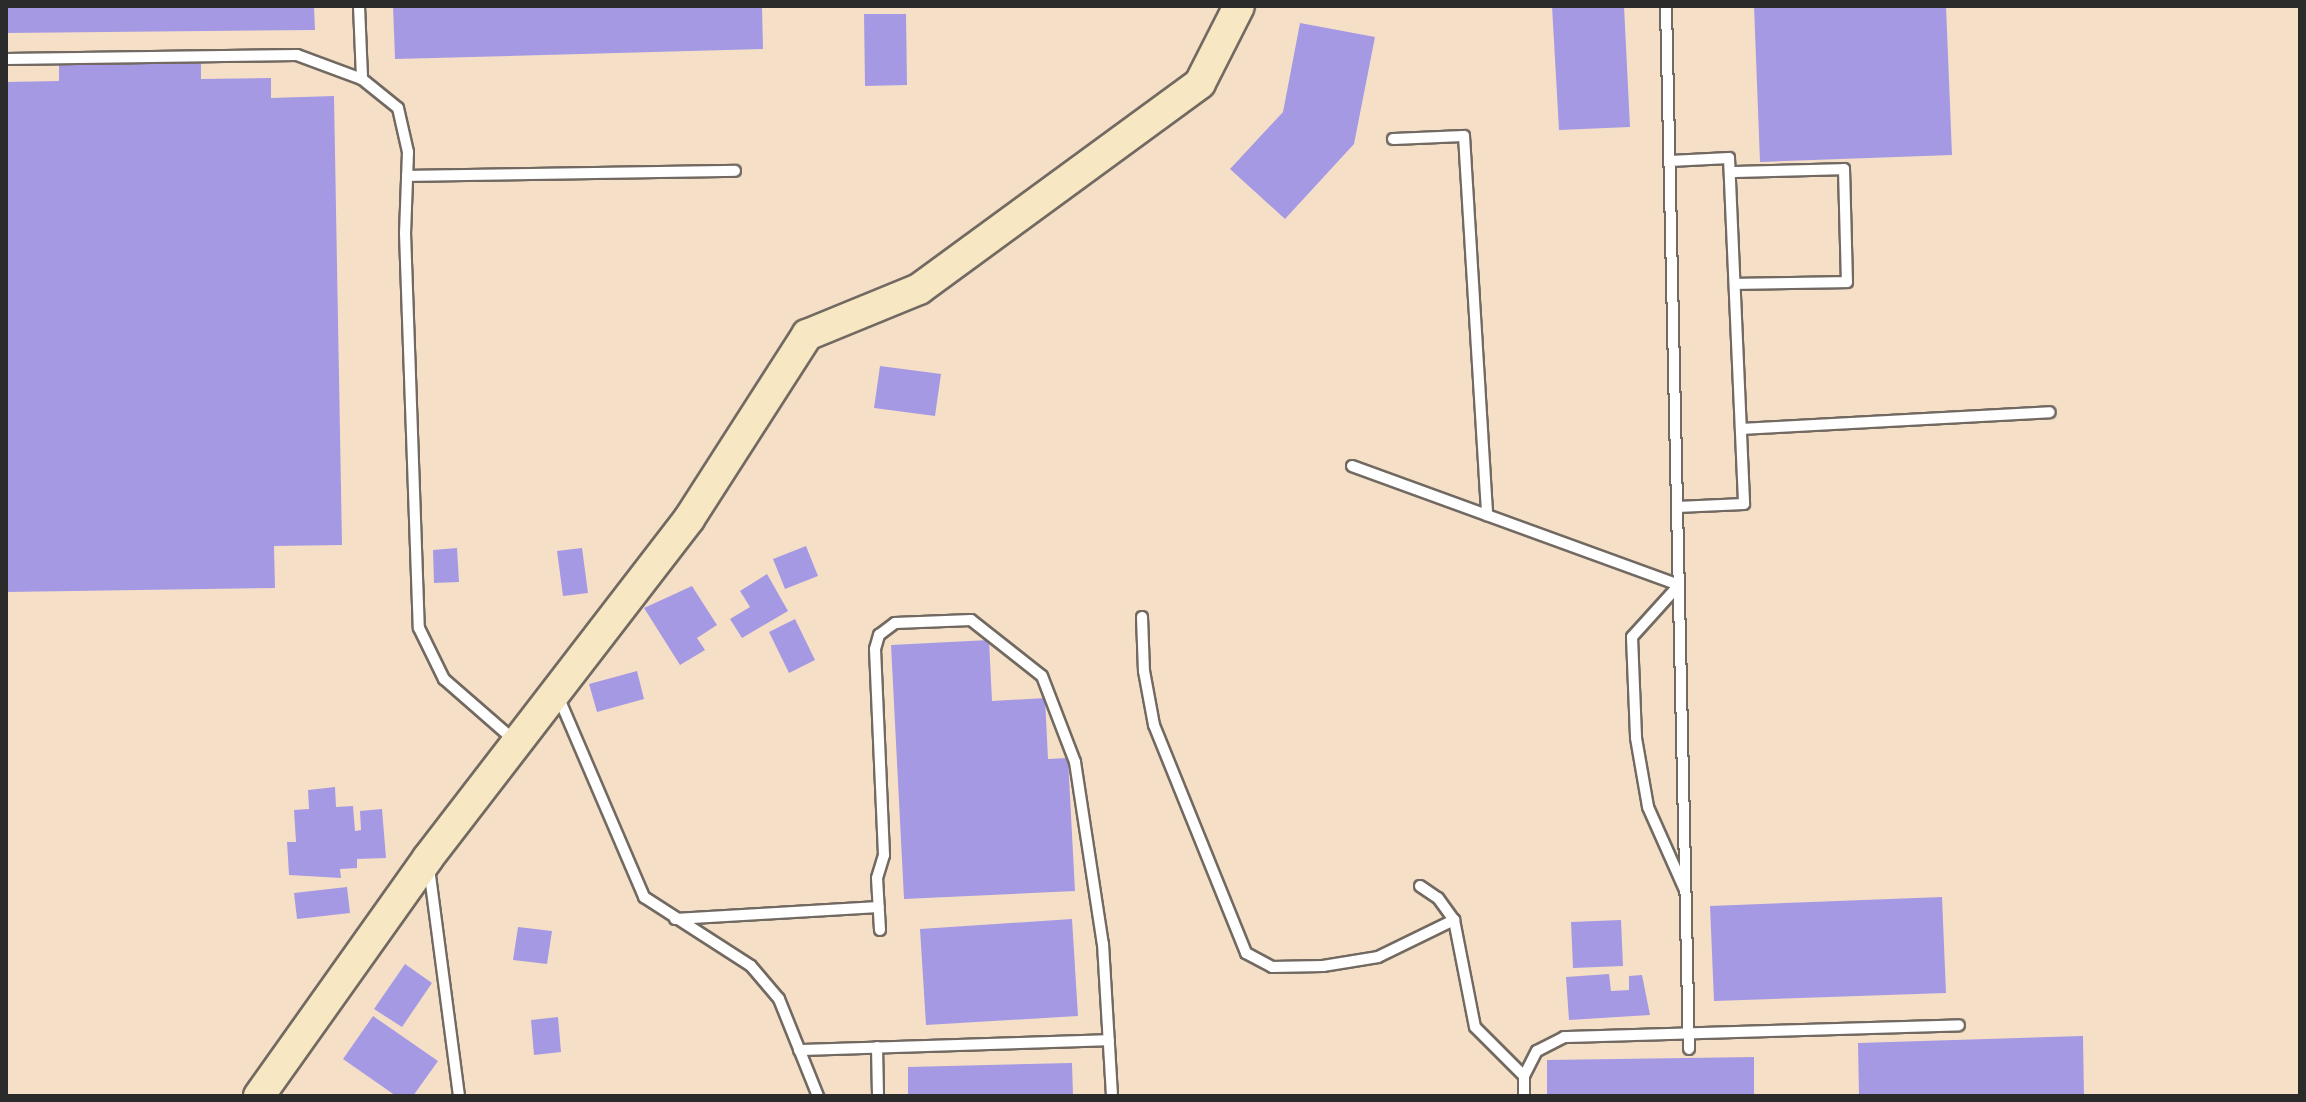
<!DOCTYPE html>
<style>
body{margin:0}
#map{position:relative;width:2306px;height:1102px;overflow:hidden;background:#f5e0c7;font-family:"Balsamiq Sans",sans-serif}
div>[style]{position:absolute}
.building>*{inset:0;background:#a699e4}
.roads{filter:drop-shadow(2px 0 #726a62) drop-shadow(-2px 0 #726a62) drop-shadow(0 2px #726a62) drop-shadow(0 -2px #726a62)}
.lane>*{height:10px;margin:-5px;padding:0 5px;transform-origin:5px;border-radius:5px;background:#fff}
.secondary>*{height:30px;margin:-15px;padding:0 15px;transform-origin:15px;border-radius:15px;background:#f7e8c3}
span{translate:-50% -50%;white-space:nowrap;text-align:center;line-height:1.15;-webkit-text-stroke:7px #f7f3e8;paint-order:stroke}
.frame{position:absolute;inset:0;border:8px solid #2b2b2b;pointer-events:none}
</style>
<div id="map">
<div class="building">
<div style="clip-path:polygon(6px 6px,314px 6px,315px 30px,6px 33px)"></div>
<div style="clip-path:polygon(393px 6px,762px 6px,763px 49px,395px 59px)"></div>
<div style="clip-path:polygon(1552px 6px,1624px 6px,1630px 127px,1559px 130px)"></div>
<div style="clip-path:polygon(1754px 6px,1946px 6px,1952px 155px,1760px 162px)"></div>
<div style="clip-path:polygon(864px 14px,906px 14px,907px 85px,865px 86px)"></div>
<div style="clip-path:polygon(1300px 23px,1375px 37px,1354px 144px,1285px 219px,1230px 169px,1283px 112px)"></div>
<div style="clip-path:polygon(201px 59px,201px 79px,271px 78px,271px 98px,334px 96px,342px 545px,274px 546px,275px 588px,6px 592px,6px 82px,59px 81px,59px 61px)"></div>
<div style="clip-path:polygon(880px 366px,941px 374px,935px 416px,874px 408px)"></div>
<div style="clip-path:polygon(806px 546px,818px 576px,785px 589px,773px 559px)"></div>
<div style="clip-path:polygon(457px 548px,459px 582px,434px 583px,433px 550px)"></div>
<div style="clip-path:polygon(582px 548px,588px 593px,563px 596px,557px 551px)"></div>
<div style="clip-path:polygon(767px 574px,788px 611px,742px 638px,730px 619px,750px 607px,740px 591px)"></div>
<div style="clip-path:polygon(692px 586px,717px 625px,697px 638px,705px 650px,680px 665px,644px 608px)"></div>
<div style="clip-path:polygon(795px 619px,815px 660px,789px 673px,769px 632px)"></div>
<div style="clip-path:polygon(989px 640px,992px 701px,1045px 698px,1048px 759px,1068px 758px,1075px 891px,904px 899px,891px 645px)"></div>
<div style="clip-path:polygon(637px 671px,644px 699px,597px 712px,589px 684px)"></div>
<div style="clip-path:polygon(335px 787px,336px 807px,353px 806px,355px 831px,361px 830px,360px 811px,382px 809px,386px 858px,357px 859px,357px 868px,340px 869px,341px 878px,289px 875px,287px 842px,296px 842px,294px 810px,309px 809px,308px 790px)"></div>
<div style="clip-path:polygon(347px 887px,350px 913px,297px 919px,294px 893px)"></div>
<div style="clip-path:polygon(1942px 897px,1946px 993px,1714px 1001px,1710px 906px)"></div>
<div style="clip-path:polygon(1072px 919px,1078px 1016px,926px 1025px,920px 929px)"></div>
<div style="clip-path:polygon(1621px 920px,1623px 966px,1573px 968px,1571px 922px)"></div>
<div style="clip-path:polygon(518px 927px,552px 931px,547px 964px,513px 960px)"></div>
<div style="clip-path:polygon(405px 964px,432px 983px,402px 1027px,374px 1009px)"></div>
<div style="clip-path:polygon(1609px 974px,1611px 991px,1629px 990px,1629px 976px,1642px 975px,1650px 1015px,1569px 1020px,1566px 977px)"></div>
<div style="clip-path:polygon(373px 1016px,438px 1061px,413px 1096px,396px 1096px,343px 1059px)"></div>
<div style="clip-path:polygon(558px 1017px,561px 1052px,534px 1055px,531px 1020px)"></div>
<div style="clip-path:polygon(2083px 1036px,2084px 1096px,1859px 1096px,1858px 1043px)"></div>
<div style="clip-path:polygon(1754px 1057px,1754px 1096px,1547px 1096px,1547px 1060px)"></div>
<div style="clip-path:polygon(1072px 1063px,1073px 1096px,908px 1096px,908px 1067px)"></div>
</div>
<div class="roads">
<div class="lane">
<div style="left:359px;top:6px;width:73px;rotate:87.6deg"></div>
<div style="left:1666px;top:6px;width:1043px;rotate:88.74deg"></div>
<div style="left:6px;top:59px;width:291px;rotate:-0.8deg"></div>
<div style="left:297px;top:55px;width:69px;rotate:20.3deg"></div>
<div style="left:362px;top:79px;width:46px;rotate:38.9deg"></div>
<div style="left:398px;top:108px;width:45px;rotate:77.2deg"></div>
<div style="left:408px;top:152px;width:81px;rotate:92.1deg"></div>
<div style="left:405px;top:233px;width:395px;rotate:88deg"></div>
<div style="left:419px;top:628px;width:57px;rotate:63.9deg"></div>
<div style="left:444px;top:679px;width:93px;rotate:41.1deg"></div>
<div style="left:1393px;top:139px;width:71px;rotate:-2.4deg"></div>
<div style="left:1464px;top:136px;width:380px;rotate:86.5deg"></div>
<div style="left:1670px;top:161px;width:59px;rotate:-2.9deg"></div>
<div style="left:1729px;top:158px;width:346px;rotate:87.5deg"></div>
<div style="left:1744px;top:504px;width:67px;rotate:177.4deg"></div>
<div style="left:1730px;top:172px;width:114px;rotate:-1.5deg"></div>
<div style="left:1844px;top:169px;width:113px;rotate:88.5deg"></div>
<div style="left:1847px;top:282px;width:112px;rotate:179deg"></div>
<div style="left:407px;top:176px;width:328px;rotate:-0.9deg"></div>
<div style="left:1741px;top:429px;width:309px;rotate:-3.1deg"></div>
<div style="left:1352px;top:466px;width:348px;rotate:20deg"></div>
<div style="left:1679px;top:585px;width:70px;rotate:132.1deg"></div>
<div style="left:1632px;top:637px;width:101px;rotate:87.7deg"></div>
<div style="left:1636px;top:738px;width:70px;rotate:80.1deg"></div>
<div style="left:1648px;top:807px;width:91px;rotate:66deg"></div>
<div style="left:1142px;top:617px;width:54px;rotate:87.9deg"></div>
<div style="left:1144px;top:671px;width:55px;rotate:79.5deg"></div>
<div style="left:1154px;top:725px;width:246px;rotate:68deg"></div>
<div style="left:1246px;top:953px;width:30px;rotate:28deg"></div>
<div style="left:1272px;top:967px;width:51px;rotate:-1.1deg"></div>
<div style="left:1323px;top:966px;width:56px;rotate:-9.3deg"></div>
<div style="left:1378px;top:957px;width:85px;rotate:-26deg"></div>
<div style="left:558px;top:696px;width:219px;rotate:66.8deg"></div>
<div style="left:644px;top:897px;width:127px;rotate:32.8deg"></div>
<div style="left:751px;top:966px;width:43px;rotate:49.7deg"></div>
<div style="left:779px;top:999px;width:105px;rotate:68.1deg"></div>
<div style="left:429px;top:868px;width:230px;rotate:82.5deg"></div>
<div style="left:1420px;top:886px;width:22px;rotate:34deg"></div>
<div style="left:1438px;top:898px;width:27px;rotate:54deg"></div>
<div style="left:1454px;top:920px;width:109px;rotate:78.9deg"></div>
<div style="left:1475px;top:1027px;width:69px;rotate:45deg"></div>
<div style="left:675px;top:919px;width:204px;rotate:-3.4deg"></div>
<div style="left:880px;top:930px;width:52px;rotate:-93.3deg"></div>
<div style="left:877px;top:878px;width:24px;rotate:-73deg"></div>
<div style="left:884px;top:855px;width:206px;rotate:-92.5deg"></div>
<div style="left:875px;top:649px;width:15px;rotate:-74deg"></div>
<div style="left:879px;top:635px;width:20px;rotate:-37deg"></div>
<div style="left:895px;top:623px;width:76px;rotate:-2.3deg"></div>
<div style="left:971px;top:620px;width:90px;rotate:38.3deg"></div>
<div style="left:1042px;top:676px;width:92px;rotate:69deg"></div>
<div style="left:1075px;top:762px;width:184px;rotate:81.3deg"></div>
<div style="left:1103px;top:944px;width:152px;rotate:86.6deg"></div>
<div style="left:877px;top:1047px;width:49px;rotate:88.8deg"></div>
<div style="left:799px;top:1050px;width:310px;rotate:-1.8deg"></div>
<div style="left:1524px;top:1096px;width:20px;rotate:-90deg"></div>
<div style="left:1524px;top:1076px;width:28px;rotate:-63deg"></div>
<div style="left:1537px;top:1051px;width:30px;rotate:-27deg"></div>
<div style="left:1564px;top:1037px;width:395px;rotate:-1.7deg"></div>
</div>
<div class="secondary">
<div style="left:259px;top:1096px;width:292px;rotate:-54.6deg"></div>
<div style="left:428px;top:858px;width:428px;rotate:-52.4deg"></div>
<div style="left:689px;top:519px;width:219px;rotate:-57.3deg"></div>
<div style="left:807px;top:335px;width:121px;rotate:-22.3deg"></div>
<div style="left:919px;top:289px;width:348px;rotate:-36.2deg"></div>
<div style="left:1200px;top:83px;width:86px;rotate:-63.1deg"></div>
</div>
</div>
<div class="frame"></div>
</div>
